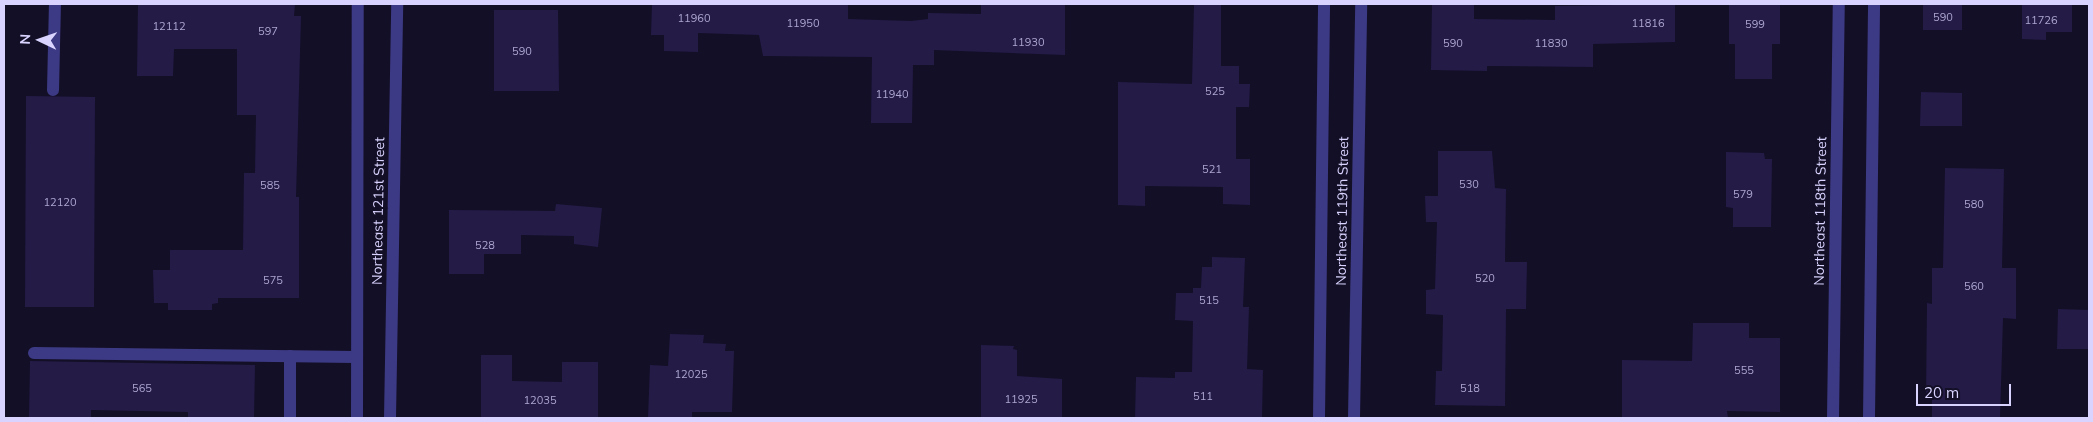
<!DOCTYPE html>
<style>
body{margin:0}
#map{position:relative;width:2093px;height:422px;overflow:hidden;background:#130f26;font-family:Mulish,sans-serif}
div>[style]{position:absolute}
.building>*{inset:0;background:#241b47}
.lane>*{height:12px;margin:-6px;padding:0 6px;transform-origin:6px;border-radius:6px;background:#3d3a85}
.street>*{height:12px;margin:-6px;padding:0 6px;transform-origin:6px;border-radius:6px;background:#3d3a85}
span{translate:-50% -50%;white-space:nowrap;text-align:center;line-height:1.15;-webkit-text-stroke:5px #130f26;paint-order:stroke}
.number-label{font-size:11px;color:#aca6d1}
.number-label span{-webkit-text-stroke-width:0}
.street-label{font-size:14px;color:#d9d4ff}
.frame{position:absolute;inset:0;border:5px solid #d9d4ff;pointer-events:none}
.north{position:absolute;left:15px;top:15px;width:50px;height:50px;-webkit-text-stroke:4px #130f26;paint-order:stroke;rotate:273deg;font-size:14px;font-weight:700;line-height:20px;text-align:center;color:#d9d4ff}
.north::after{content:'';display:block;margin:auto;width:18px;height:22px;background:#d9d4ff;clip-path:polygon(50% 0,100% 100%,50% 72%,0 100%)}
.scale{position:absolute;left:1916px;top:384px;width:95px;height:22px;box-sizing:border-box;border:2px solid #d9d4ff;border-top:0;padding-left:6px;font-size:15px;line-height:18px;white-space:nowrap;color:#d9d4ff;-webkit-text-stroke:4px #130f26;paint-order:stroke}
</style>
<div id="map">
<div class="building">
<div style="clip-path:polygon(138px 4px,295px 4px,294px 16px,301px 16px,296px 197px,299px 197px,299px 298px,218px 298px,218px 303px,212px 304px,212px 310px,168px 310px,168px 303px,154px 303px,153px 270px,170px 270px,170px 250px,243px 250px,244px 173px,255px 173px,256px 115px,237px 115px,237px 49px,174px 49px,173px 76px,137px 76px)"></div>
<div style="clip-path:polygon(652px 4px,848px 4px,848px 19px,911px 21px,928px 19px,928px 13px,981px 14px,981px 4px,1065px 4px,1065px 55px,934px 50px,934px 65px,913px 65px,912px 123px,871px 123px,872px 57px,763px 56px,759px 35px,698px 33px,698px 52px,664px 51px,664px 35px,651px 35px)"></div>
<div style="clip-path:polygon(1194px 4px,1221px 4px,1221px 66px,1239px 66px,1239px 84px,1250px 84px,1249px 107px,1236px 107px,1236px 159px,1250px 159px,1250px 205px,1223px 204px,1223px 187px,1145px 186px,1145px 206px,1118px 205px,1118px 82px,1192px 84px)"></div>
<div style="clip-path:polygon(1432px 4px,1474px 4px,1474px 19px,1555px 20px,1555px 6px,1675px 4px,1675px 42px,1593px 44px,1593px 67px,1487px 66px,1487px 71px,1431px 70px)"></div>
<div style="clip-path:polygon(1729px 4px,1780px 4px,1780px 44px,1772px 44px,1772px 79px,1735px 79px,1735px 44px,1729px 44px)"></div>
<div style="clip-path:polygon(1923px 4px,1962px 4px,1962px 30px,1923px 30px)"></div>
<div style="clip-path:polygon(2022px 4px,2072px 4px,2072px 32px,2046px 32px,2046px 40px,2022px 39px)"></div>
<div style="clip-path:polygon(494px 10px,558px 10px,559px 91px,494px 91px)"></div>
<div style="clip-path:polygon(1921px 92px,1962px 93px,1962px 126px,1920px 126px)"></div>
<div style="clip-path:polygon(26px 96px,95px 97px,94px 307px,25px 307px)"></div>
<div style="clip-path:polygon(1438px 151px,1492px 151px,1495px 188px,1506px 189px,1505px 262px,1527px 262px,1526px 309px,1506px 309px,1505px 406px,1435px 405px,1436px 371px,1442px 371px,1443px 315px,1426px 314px,1426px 290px,1435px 289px,1437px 222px,1426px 222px,1425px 196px,1438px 196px)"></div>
<div style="clip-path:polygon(1726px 152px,1764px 153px,1765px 159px,1772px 159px,1771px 227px,1733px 227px,1733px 208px,1726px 207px)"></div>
<div style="clip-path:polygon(1945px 168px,2004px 169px,2002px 268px,2016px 268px,2016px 319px,2003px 318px,2000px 418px,1932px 418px,1932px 400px,1926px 400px,1927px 303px,1932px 304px,1932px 268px,1943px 268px)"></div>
<div style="clip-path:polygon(556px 204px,602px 208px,598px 247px,574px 244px,574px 236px,521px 235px,521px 254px,484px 254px,484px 274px,449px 274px,449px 210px,555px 211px)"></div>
<div style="clip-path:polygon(1212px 257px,1245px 258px,1243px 307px,1249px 307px,1247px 369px,1263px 370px,1262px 418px,1135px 418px,1136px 377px,1175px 378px,1175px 372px,1192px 372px,1193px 321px,1175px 320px,1176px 293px,1193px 293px,1193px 288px,1201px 288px,1202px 267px,1212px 267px)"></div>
<div style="clip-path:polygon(2058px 309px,2089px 310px,2089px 349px,2057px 349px)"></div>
<div style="clip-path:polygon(1693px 323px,1749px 323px,1749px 338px,1780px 338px,1780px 412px,1727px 411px,1728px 418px,1622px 418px,1622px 360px,1692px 361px)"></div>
<div style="clip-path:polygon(670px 334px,704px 335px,703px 343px,726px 344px,725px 351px,734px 351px,732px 412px,692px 412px,692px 417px,648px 418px,650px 365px,668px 366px)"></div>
<div style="clip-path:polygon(981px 345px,1014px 346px,1013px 349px,1017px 350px,1017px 376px,1062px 379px,1062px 418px,981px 418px)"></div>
<div style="clip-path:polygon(481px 355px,512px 355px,512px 381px,562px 382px,562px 362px,598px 362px,598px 418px,481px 418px)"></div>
<div style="clip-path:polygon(30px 361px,255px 365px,254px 418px,188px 418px,188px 412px,91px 410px,91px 418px,29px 418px)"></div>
</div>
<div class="lane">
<div style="left:53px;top:90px;width:86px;rotate:-88.7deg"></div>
<div style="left:34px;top:353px;width:321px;rotate:0.7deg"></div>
<div style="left:290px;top:418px;width:62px;rotate:-90deg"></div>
</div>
<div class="street">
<div style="left:357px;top:418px;width:414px;rotate:-89.9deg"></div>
<div style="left:390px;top:418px;width:414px;rotate:-89deg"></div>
<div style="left:1319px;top:418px;width:414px;rotate:-89.3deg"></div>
<div style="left:1354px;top:418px;width:414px;rotate:-89deg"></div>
<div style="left:1833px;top:418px;width:414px;rotate:-89.2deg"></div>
<div style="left:1869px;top:418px;width:414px;rotate:-89.3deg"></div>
</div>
<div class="number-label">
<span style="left:1943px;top:17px">590</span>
<span style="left:694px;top:18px">11960</span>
<span style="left:2041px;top:20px">11726</span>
<span style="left:803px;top:23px">11950</span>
<span style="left:1648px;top:23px">11816</span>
<span style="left:1755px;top:24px">599</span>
<span style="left:169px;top:26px">12112</span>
<span style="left:268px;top:31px">597</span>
<span style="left:1028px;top:42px">11930</span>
<span style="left:1453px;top:43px">590</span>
<span style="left:1551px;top:43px">11830</span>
<span style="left:522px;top:51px">590</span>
<span style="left:1215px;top:91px">525</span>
<span style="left:892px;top:94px">11940</span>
<span style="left:1212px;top:169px">521</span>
<span style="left:1469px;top:184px">530</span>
<span style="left:270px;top:185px">585</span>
<span style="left:1743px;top:194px">579</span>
<span style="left:60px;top:202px">12120</span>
<span style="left:1974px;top:204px">580</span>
<span style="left:485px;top:245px">528</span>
<span style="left:1485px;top:278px">520</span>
<span style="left:273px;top:280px">575</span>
<span style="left:1974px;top:286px">560</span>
<span style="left:1209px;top:300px">515</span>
<span style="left:1744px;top:370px">555</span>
<span style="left:691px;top:374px">12025</span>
<span style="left:142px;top:388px">565</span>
<span style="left:1470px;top:388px">518</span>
<span style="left:1203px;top:396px">511</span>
<span style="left:1021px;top:399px">11925</span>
<span style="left:540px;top:400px">12035</span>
</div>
<div class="street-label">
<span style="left:378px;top:211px;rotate:-89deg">Northeast 121st Street</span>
<span style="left:1342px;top:211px;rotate:-89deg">Northeast 119th Street</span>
<span style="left:1820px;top:211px;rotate:-89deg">Northeast 118th Street</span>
</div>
<div class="frame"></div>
<div class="north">N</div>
<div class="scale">20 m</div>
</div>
